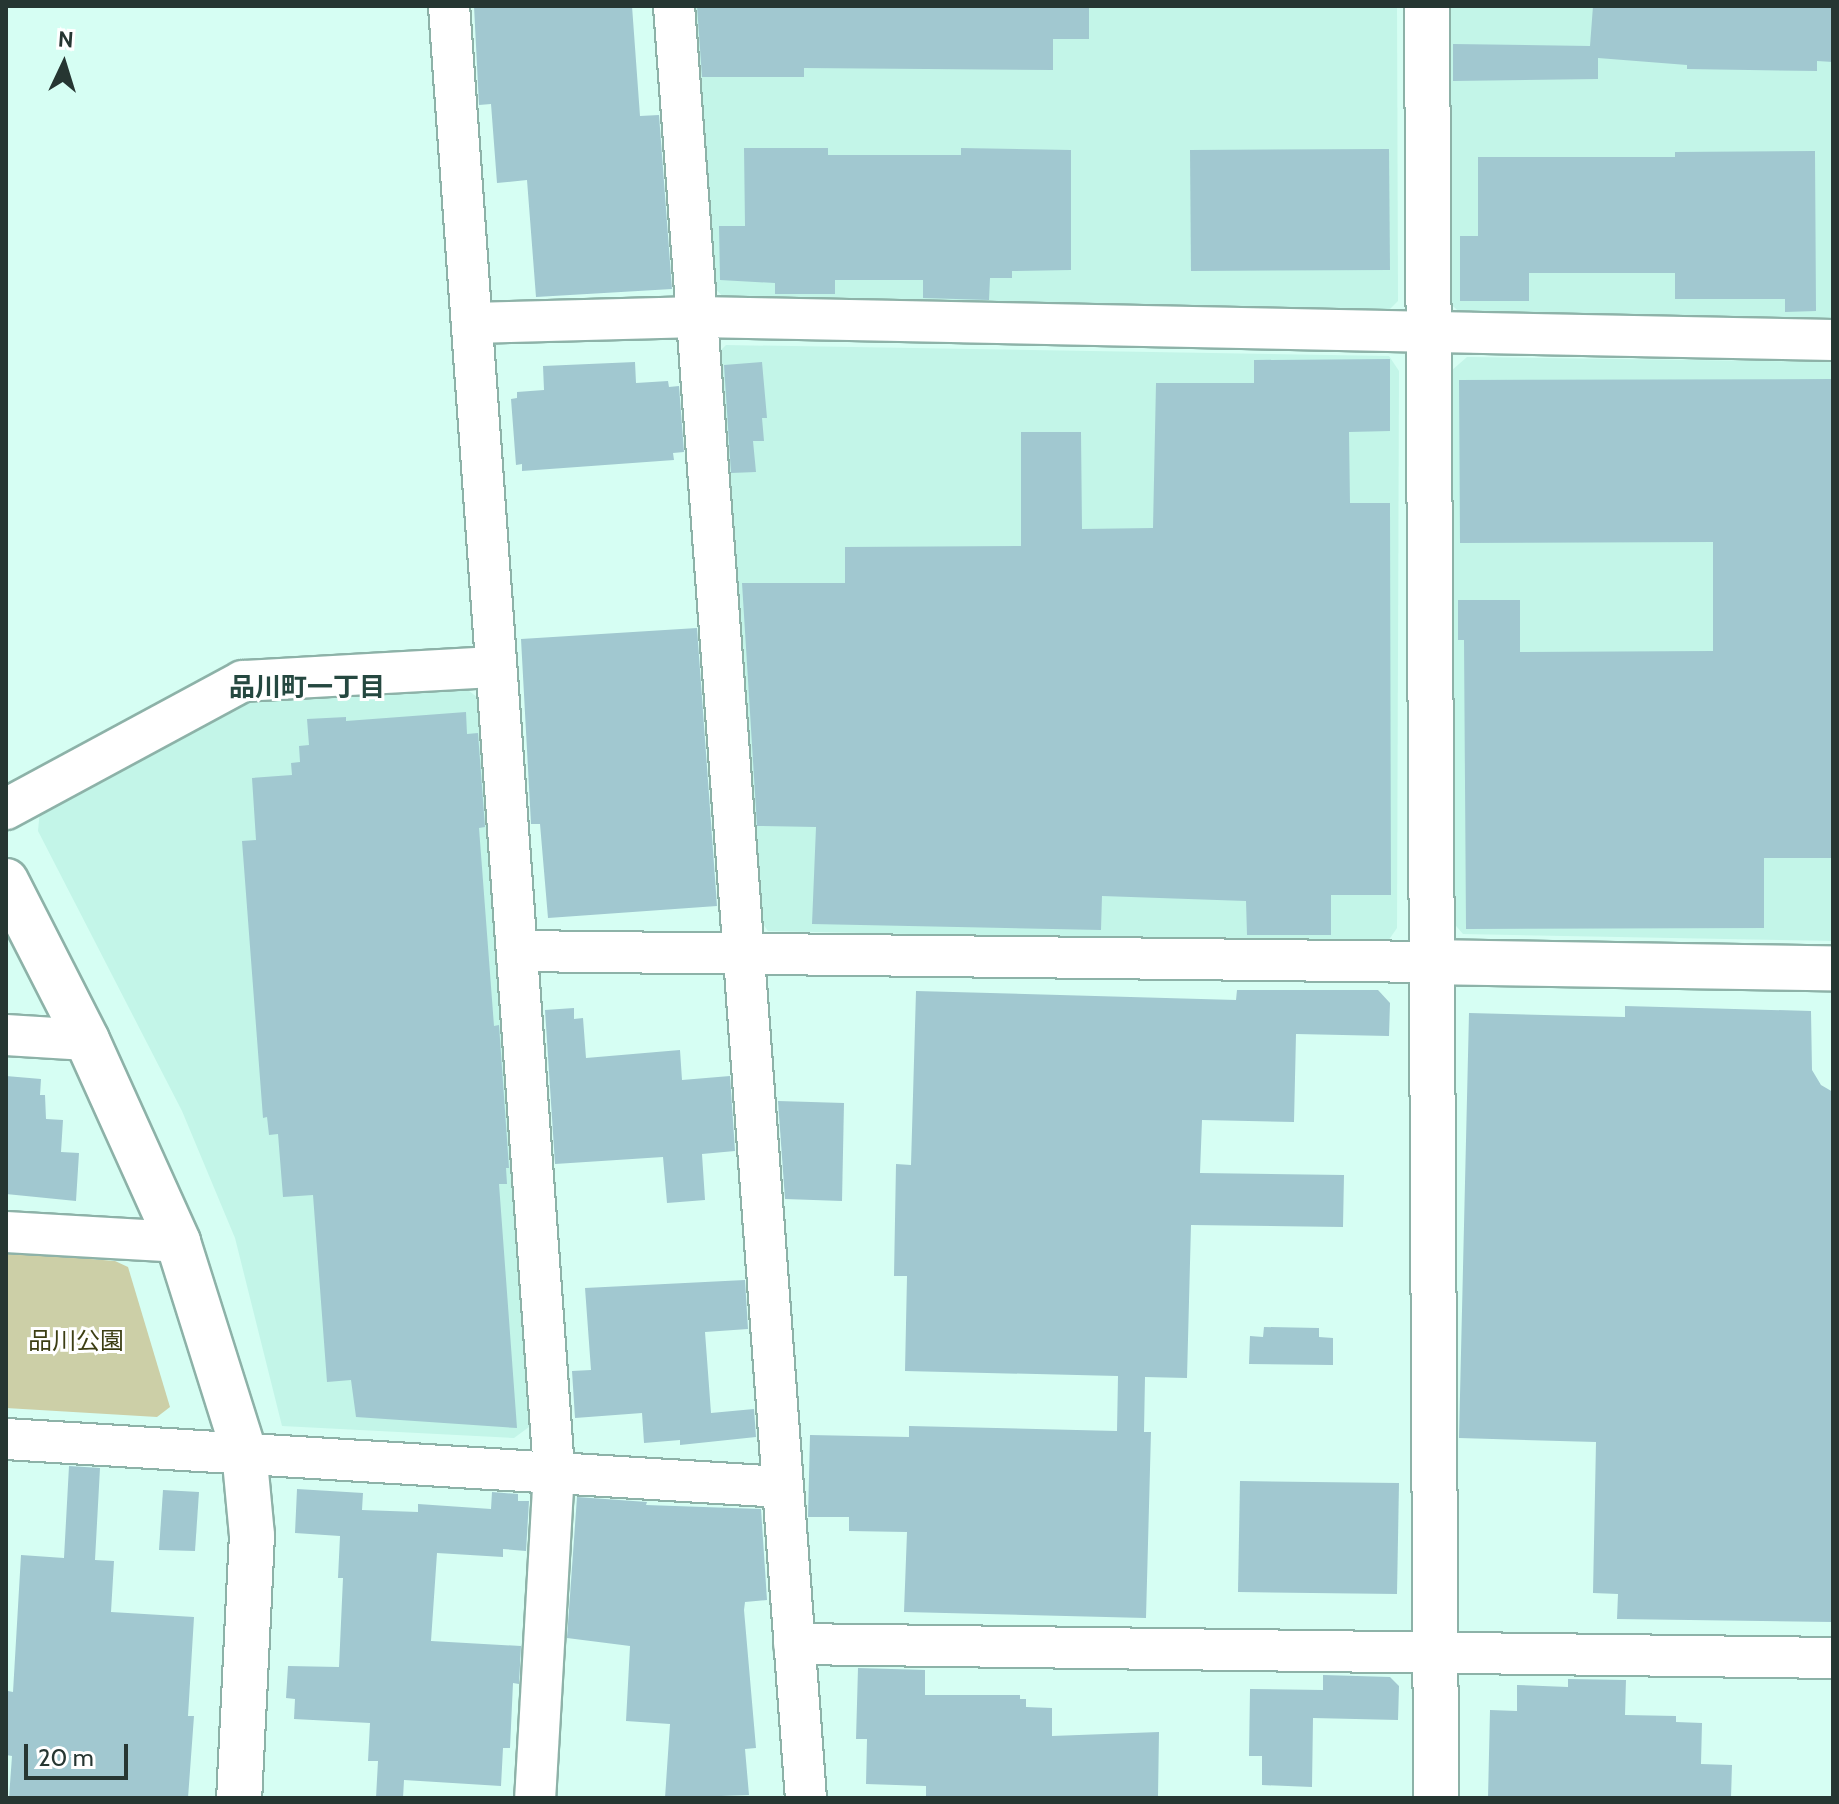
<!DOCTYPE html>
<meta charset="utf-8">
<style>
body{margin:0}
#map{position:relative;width:1839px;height:1804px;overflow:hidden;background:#d6fef3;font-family:Cabin,"Noto Sans JP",sans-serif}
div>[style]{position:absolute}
.built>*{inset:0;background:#c3f5e8}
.green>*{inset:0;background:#cccfa7}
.building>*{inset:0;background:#a1c8d0}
.roads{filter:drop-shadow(2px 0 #8db2a8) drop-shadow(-2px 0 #8db2a8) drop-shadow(0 2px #8db2a8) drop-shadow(0 -2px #8db2a8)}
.minor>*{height:40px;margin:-20px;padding:0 20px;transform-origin:20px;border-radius:20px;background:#fff}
.tertiary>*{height:44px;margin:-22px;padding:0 22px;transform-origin:22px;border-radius:22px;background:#fff}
span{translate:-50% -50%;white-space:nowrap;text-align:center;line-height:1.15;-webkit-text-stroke:6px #fff;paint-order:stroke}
.park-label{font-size:24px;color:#3c3e13}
.neighbourhood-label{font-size:26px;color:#254840;font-weight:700}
.frame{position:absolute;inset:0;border:8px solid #263632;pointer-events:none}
.north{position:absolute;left:24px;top:24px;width:80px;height:80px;-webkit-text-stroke:6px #fff;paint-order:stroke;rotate:4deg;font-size:22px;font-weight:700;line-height:32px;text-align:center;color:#263632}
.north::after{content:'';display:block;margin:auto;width:28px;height:36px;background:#263632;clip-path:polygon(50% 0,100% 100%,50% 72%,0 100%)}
.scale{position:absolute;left:24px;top:1744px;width:104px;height:36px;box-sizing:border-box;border:4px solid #263632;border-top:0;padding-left:10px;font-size:24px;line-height:28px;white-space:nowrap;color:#263632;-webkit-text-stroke:6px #fff;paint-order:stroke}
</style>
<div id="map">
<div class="built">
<div style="clip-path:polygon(690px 6px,1397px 6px,1398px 301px,1387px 312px,728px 302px,710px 283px)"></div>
<div style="clip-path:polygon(1449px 6px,1833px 6px,1833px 321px,1463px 315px,1447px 301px)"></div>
<div style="clip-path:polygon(726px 345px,1389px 356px,1399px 371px,1397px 928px,1386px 944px,768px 931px,758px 917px,715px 356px)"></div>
<div style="clip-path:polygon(1467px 357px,1833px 362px,1833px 941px,1463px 934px,1450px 919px,1451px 371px)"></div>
<div style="clip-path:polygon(461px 685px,477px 697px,529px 1427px,514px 1438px,282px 1426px,235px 1238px,182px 1111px,38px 831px,40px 810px,247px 694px)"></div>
</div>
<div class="green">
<div style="clip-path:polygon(6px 1252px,115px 1261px,128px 1267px,170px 1407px,157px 1417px,6px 1408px)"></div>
</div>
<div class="building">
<div style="clip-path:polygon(474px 6px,632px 6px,640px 116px,659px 115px,672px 289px,536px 297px,527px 180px,497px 183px,491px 104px,479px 105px)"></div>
<div style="clip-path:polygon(697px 6px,1089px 6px,1089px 39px,1053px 39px,1053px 70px,804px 68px,804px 77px,702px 77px)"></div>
<div style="clip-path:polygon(1593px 6px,1833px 6px,1833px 62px,1817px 61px,1817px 71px,1687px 69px,1687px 65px,1598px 58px,1598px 79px,1453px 81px,1453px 44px,1590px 46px)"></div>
<div style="clip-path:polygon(744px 148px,828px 148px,828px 155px,961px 155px,961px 148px,1071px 150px,1071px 270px,1012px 271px,1012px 278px,990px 278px,989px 300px,923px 298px,923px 280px,835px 280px,835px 294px,775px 294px,775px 283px,720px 280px,719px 226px,745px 226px)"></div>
<div style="clip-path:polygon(1389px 149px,1390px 270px,1191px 271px,1190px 150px)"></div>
<div style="clip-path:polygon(1815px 151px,1816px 311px,1785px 312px,1785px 299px,1675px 299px,1675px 273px,1529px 273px,1529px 301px,1460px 301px,1460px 236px,1478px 236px,1478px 157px,1675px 157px,1675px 152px)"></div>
<div style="clip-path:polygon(1390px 359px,1390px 431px,1349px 432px,1350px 503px,1390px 503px,1391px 895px,1331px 895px,1331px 935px,1247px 935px,1246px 901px,1102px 896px,1101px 930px,812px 924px,816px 827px,757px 826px,742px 583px,845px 583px,845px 547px,1021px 546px,1021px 432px,1081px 432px,1082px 529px,1153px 528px,1156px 383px,1254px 383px,1254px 360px)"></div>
<div style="clip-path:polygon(635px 362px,636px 383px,668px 381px,669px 387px,679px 386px,684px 452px,673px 453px,674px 460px,522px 471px,522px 464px,516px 465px,511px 399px,517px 398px,517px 392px,544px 390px,543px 366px)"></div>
<div style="clip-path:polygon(762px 362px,767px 418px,762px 418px,764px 441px,753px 441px,756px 472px,731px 473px,724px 365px)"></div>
<div style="clip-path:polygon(1833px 379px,1831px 858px,1764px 858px,1764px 928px,1466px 929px,1464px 640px,1458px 640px,1458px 600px,1520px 600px,1520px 652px,1713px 651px,1713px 542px,1460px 543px,1459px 380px)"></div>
<div style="clip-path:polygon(697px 628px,717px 906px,548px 918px,540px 824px,531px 824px,521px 639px)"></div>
<div style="clip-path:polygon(466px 712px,467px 734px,478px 733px,485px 827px,479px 828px,494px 1026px,499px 1025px,509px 1168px,506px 1168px,507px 1184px,499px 1184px,517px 1428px,356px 1417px,351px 1380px,327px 1382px,313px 1195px,283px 1197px,278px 1134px,269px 1135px,267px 1117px,263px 1118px,242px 841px,256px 840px,252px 778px,292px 775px,291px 763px,300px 762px,299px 746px,309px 745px,307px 719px,346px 717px,346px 721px)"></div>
<div style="clip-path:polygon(1237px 990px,1378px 990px,1390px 1003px,1389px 1036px,1296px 1034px,1294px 1122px,1202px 1120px,1200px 1173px,1344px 1175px,1343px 1227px,1191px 1225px,1187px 1378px,1145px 1377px,1144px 1432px,1151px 1432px,1146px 1618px,904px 1612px,907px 1532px,849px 1531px,849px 1517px,808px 1517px,810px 1435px,909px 1437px,909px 1426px,1117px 1431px,1118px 1376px,905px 1371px,907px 1276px,894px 1276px,896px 1164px,911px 1165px,916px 991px,1236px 1000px)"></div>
<div style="clip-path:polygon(1625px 1006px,1811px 1011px,1812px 1070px,1821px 1085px,1833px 1092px,1833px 1622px,1617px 1619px,1618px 1594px,1593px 1593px,1596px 1442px,1459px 1438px,1469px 1013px,1625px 1017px)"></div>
<div style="clip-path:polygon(574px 1008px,574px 1019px,583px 1018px,586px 1058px,680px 1050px,682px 1080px,730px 1076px,735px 1151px,702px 1154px,705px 1200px,667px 1203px,663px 1157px,555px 1164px,545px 1010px)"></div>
<div style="clip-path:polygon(6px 1076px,41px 1079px,40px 1095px,45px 1095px,46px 1119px,63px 1120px,61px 1152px,79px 1153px,76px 1201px,6px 1194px)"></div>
<div style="clip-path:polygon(778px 1101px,844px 1103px,842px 1201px,785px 1199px)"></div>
<div style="clip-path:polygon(745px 1280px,748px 1329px,705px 1332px,711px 1413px,754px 1409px,756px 1437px,680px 1445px,680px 1440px,644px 1443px,642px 1413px,575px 1418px,572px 1371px,591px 1370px,585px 1288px)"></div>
<div style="clip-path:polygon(1264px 1327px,1319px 1328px,1319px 1337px,1333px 1338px,1333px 1365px,1249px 1364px,1250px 1336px,1263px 1337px)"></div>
<div style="clip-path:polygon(69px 1466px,100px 1468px,95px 1560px,114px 1561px,111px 1612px,194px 1617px,188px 1716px,194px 1716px,188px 1798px,9px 1798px,12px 1756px,6px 1755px,6px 1730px,8px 1691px,13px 1692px,21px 1555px,64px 1558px)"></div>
<div style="clip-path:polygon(1240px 1481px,1399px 1483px,1397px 1594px,1238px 1592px)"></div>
<div style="clip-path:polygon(297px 1489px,363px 1493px,362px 1510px,418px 1512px,418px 1504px,491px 1509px,492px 1492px,518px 1494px,518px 1501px,529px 1501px,526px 1551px,503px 1549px,503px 1557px,437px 1553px,431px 1641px,521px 1646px,519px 1684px,513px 1683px,510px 1748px,503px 1748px,501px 1786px,404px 1780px,403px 1798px,376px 1798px,378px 1761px,368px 1761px,370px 1723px,294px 1719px,295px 1699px,286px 1698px,288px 1666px,339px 1667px,343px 1578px,338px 1578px,340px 1536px,295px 1533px)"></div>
<div style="clip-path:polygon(163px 1490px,199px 1492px,195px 1551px,159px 1550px)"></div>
<div style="clip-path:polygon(577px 1497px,647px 1502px,646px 1505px,761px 1509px,767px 1600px,745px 1602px,744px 1610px,756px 1748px,745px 1749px,749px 1795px,665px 1798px,670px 1724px,626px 1721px,630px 1646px,567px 1638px)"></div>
<div style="clip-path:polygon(858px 1668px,925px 1670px,925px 1695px,1020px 1695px,1020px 1699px,1026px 1699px,1026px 1707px,1052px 1708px,1052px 1736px,1159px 1732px,1158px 1796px,926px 1798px,926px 1786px,866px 1784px,867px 1739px,856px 1739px)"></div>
<div style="clip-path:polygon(1323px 1675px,1390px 1677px,1399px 1686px,1398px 1720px,1313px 1718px,1312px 1787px,1262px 1785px,1262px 1756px,1249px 1756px,1250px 1689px,1323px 1690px)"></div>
<div style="clip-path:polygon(1568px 1679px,1626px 1680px,1625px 1715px,1676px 1716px,1676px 1722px,1702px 1723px,1701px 1764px,1732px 1765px,1731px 1798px,1488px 1798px,1490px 1710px,1517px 1711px,1517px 1685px,1568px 1687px)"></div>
</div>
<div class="roads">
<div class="minor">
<div style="left:449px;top:6px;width:1469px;rotate:85.9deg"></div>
<div style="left:554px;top:1471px;width:328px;rotate:93.3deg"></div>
<div style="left:674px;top:6px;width:1797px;rotate:85.79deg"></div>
<div style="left:472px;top:323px;width:226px;rotate:-1.5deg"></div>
<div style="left:698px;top:317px;width:1135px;rotate:1.16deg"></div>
<div style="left:6px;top:809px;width:269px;rotate:-28.4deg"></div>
<div style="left:243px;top:681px;width:253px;rotate:-3.2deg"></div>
<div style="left:517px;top:951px;width:914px;rotate:0.69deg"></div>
<div style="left:6px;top:1035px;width:81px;rotate:3.5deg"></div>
<div style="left:6px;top:1232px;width:172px;rotate:3.3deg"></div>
<div style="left:6px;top:1439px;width:778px;rotate:3.54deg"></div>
<div style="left:794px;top:1644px;width:1039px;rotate:0.77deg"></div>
</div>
<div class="tertiary">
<div style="left:1427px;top:6px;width:1792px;rotate:89.71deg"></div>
<div style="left:6px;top:881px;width:178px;rotate:63deg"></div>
<div style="left:87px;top:1040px;width:222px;rotate:65.7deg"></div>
<div style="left:178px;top:1242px;width:219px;rotate:72.5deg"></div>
<div style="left:244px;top:1451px;width:84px;rotate:84.6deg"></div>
<div style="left:252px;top:1535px;width:263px;rotate:92.8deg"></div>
<div style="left:1431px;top:962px;width:402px;rotate:0.9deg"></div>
</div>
</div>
<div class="park-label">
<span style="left:76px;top:1341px">品川公園</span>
</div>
<div class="neighbourhood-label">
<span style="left:307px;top:688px">品川町一丁目</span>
</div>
<div class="frame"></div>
<div class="north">N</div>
<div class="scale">20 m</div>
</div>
